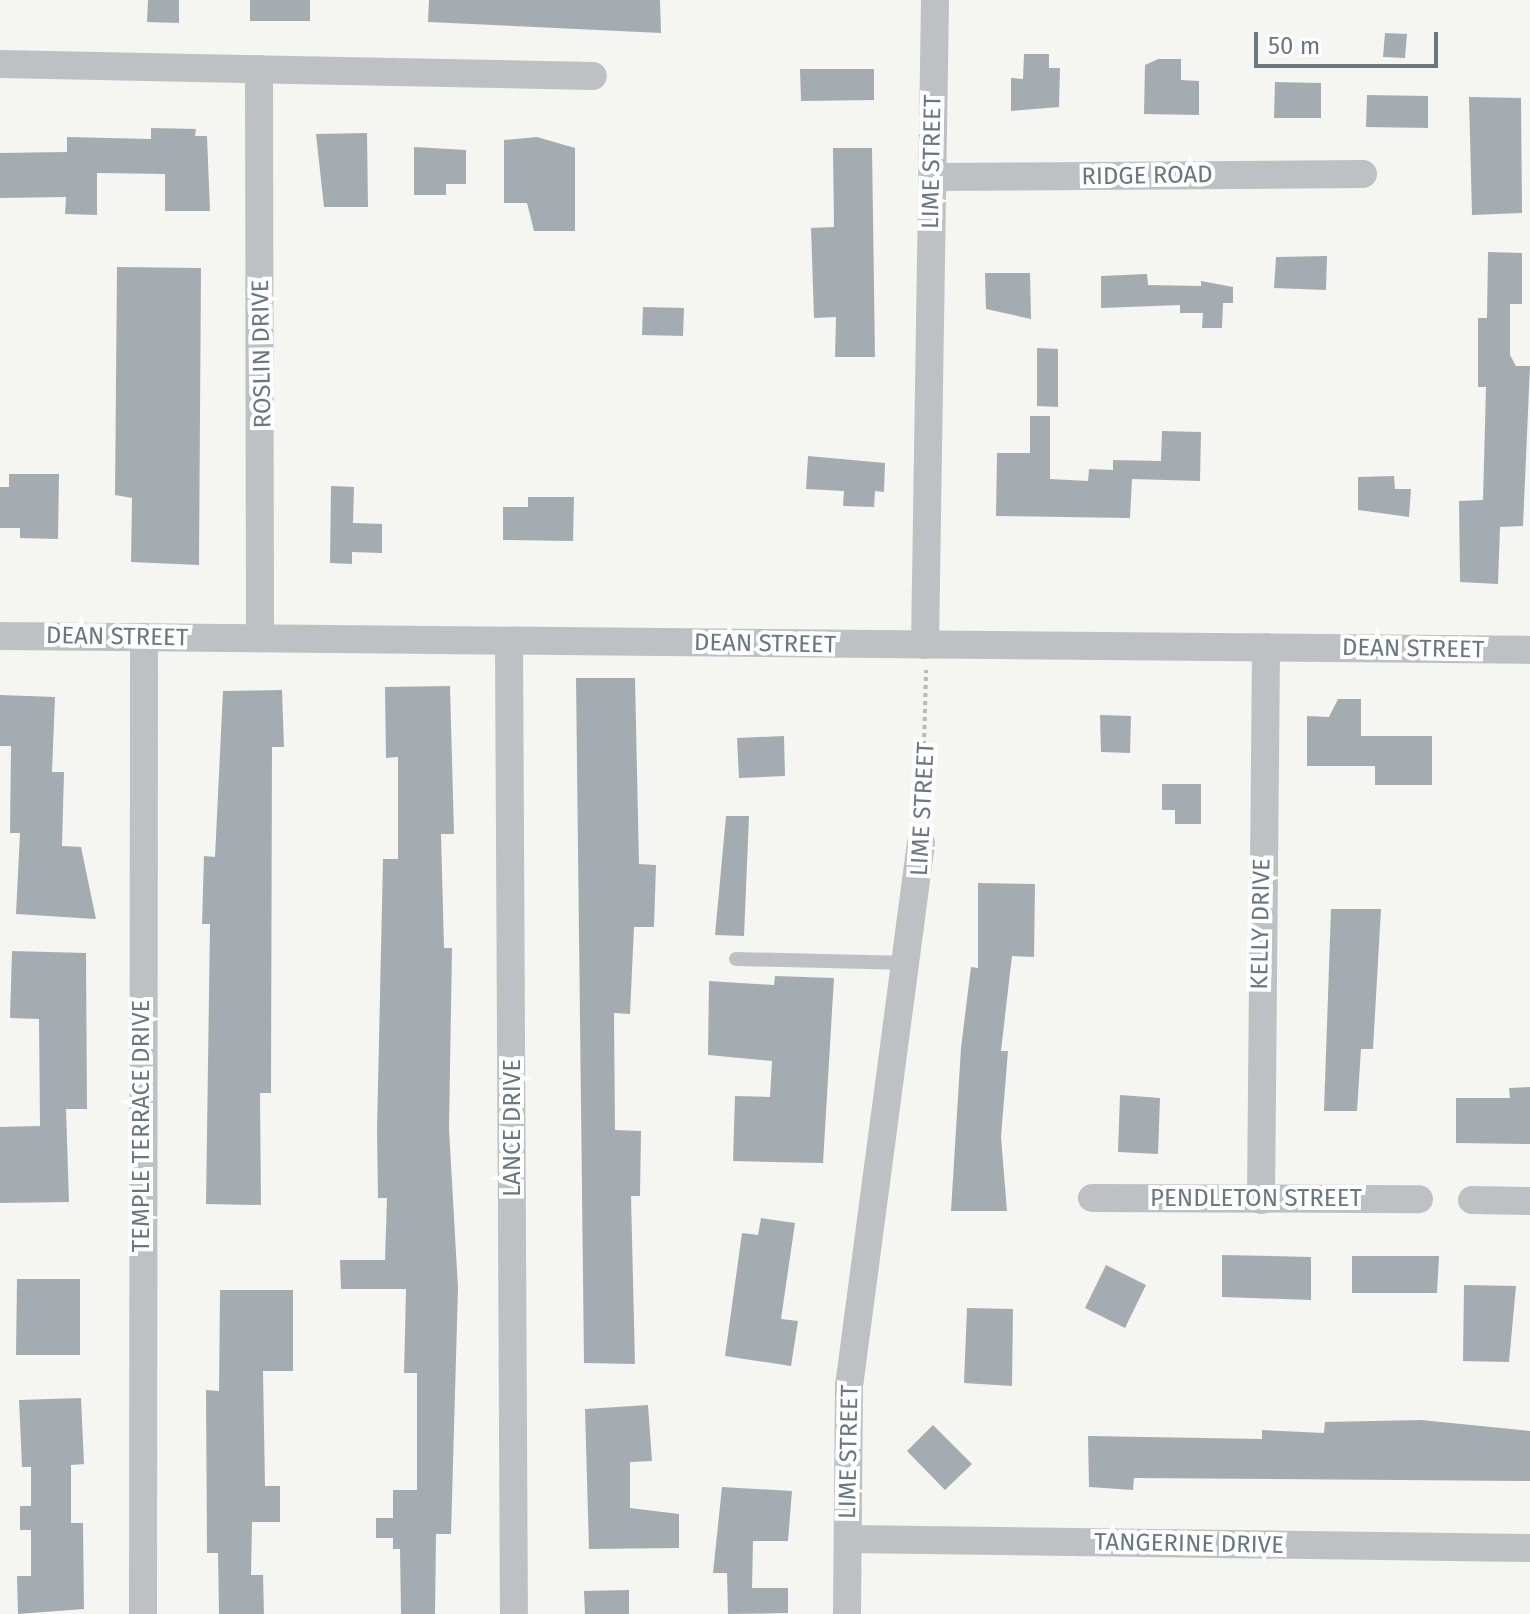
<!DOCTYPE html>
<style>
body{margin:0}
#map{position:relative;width:1530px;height:1614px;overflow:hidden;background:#f5f5f2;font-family:"Fira Sans",sans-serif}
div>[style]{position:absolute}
.building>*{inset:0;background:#a5acb1}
.path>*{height:4px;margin-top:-2px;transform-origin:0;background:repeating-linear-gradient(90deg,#b7babc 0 4px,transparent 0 8px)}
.lane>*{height:14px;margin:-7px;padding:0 7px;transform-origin:7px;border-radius:7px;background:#bdc1c4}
.street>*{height:28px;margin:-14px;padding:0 14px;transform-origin:14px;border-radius:14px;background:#bdc1c4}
span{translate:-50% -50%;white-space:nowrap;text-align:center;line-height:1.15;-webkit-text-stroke:8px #fff;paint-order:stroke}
.street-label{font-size:24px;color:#687780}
.scale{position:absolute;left:1254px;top:32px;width:184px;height:36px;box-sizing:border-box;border:4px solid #687780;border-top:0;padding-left:10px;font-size:24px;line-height:28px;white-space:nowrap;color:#687780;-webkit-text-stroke:6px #fff;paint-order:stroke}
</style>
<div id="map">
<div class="building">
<div style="clip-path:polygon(148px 0,179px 0,179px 23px,147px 22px)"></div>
<div style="clip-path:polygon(250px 0,310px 0,310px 21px,250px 21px)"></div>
<div style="clip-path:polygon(429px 0,660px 0,661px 33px,428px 22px)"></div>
<div style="clip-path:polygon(1385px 33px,1407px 34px,1405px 58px,1383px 57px)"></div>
<div style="clip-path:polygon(1024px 54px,1049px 54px,1049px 68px,1060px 68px,1059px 107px,1011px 111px,1011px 78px,1023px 79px)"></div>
<div style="clip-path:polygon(1158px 59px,1181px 59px,1181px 80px,1199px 81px,1199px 115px,1144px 114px,1145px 65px)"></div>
<div style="clip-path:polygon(800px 69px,874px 69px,874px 100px,801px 101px)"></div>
<div style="clip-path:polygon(1275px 82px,1321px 83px,1321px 118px,1274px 118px)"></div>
<div style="clip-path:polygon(1367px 95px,1428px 96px,1428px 128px,1366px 127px)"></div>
<div style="clip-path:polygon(1469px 97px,1521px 98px,1522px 213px,1472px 215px)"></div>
<div style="clip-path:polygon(151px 128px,196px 129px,195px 136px,207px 136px,210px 211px,165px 211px,165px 174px,97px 173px,97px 215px,65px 214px,66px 197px,0 198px,0 153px,67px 152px,67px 137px,151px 139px)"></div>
<div style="clip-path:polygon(367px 133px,368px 207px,324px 207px,316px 134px)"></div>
<div style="clip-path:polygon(537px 137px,575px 148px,575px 231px,534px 231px,527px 203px,504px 203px,504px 140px)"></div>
<div style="clip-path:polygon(414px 147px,466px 150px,466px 184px,446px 184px,446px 195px,414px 195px)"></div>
<div style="clip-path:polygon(833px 148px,872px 148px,875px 357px,835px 357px,836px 317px,814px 318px,811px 228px,834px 227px)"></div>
<div style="clip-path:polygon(1488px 252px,1522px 253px,1522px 304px,1510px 304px,1510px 355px,1516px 366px,1530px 366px,1523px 526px,1500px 527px,1498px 584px,1460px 582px,1459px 501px,1483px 500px,1486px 387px,1478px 387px,1478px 318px,1487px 318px)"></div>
<div style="clip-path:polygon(1327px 256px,1326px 290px,1274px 288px,1276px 257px)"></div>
<div style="clip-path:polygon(117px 267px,201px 268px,199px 565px,131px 562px,132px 498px,115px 495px)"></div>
<div style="clip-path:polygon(985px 273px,1030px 273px,1031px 319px,986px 309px)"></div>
<div style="clip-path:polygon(1147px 274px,1148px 285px,1201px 286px,1201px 281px,1233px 287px,1233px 303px,1223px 303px,1222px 328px,1202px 328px,1203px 313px,1180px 313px,1180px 305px,1101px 308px,1101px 276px)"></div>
<div style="clip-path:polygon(643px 307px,684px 308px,683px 336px,642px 335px)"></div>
<div style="clip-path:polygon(1037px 348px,1058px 349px,1058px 407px,1037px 406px)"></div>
<div style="clip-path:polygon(1030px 416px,1050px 416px,1050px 479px,1088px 481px,1089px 469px,1113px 470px,1113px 460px,1161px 461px,1162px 431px,1201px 432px,1200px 481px,1132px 479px,1130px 518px,996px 516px,997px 453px,1030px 453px)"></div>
<div style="clip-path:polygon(808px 456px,885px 463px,884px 492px,875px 491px,874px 507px,843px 506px,844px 491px,806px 489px)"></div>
<div style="clip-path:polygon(9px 474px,59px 474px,58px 539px,20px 538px,20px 528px,0 528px,0 487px,9px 487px)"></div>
<div style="clip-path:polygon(1394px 476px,1395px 489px,1411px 489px,1409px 517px,1358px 510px,1358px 477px)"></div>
<div style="clip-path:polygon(331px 486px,354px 487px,353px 523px,382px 524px,382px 553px,352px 552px,352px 564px,330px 563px)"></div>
<div style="clip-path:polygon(528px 497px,574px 497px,573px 541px,503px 540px,503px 507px,528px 507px)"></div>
<div style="clip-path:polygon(576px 678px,635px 678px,639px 864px,656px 865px,654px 927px,634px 927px,630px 1014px,614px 1013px,615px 1130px,641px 1131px,640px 1196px,631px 1196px,635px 1364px,584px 1363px)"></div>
<div style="clip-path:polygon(450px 686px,454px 834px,441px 834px,444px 948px,452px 948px,449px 1129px,458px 1288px,451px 1534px,436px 1534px,435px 1614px,401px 1614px,400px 1549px,393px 1549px,393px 1538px,376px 1538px,376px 1518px,393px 1518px,393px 1490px,417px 1490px,417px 1373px,404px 1373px,406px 1289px,341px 1289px,340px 1260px,385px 1260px,387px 1198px,378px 1198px,377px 1130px,383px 859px,398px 859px,398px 757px,386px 758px,385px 687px)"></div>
<div style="clip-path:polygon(282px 690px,284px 747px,272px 747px,271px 1093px,260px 1093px,261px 1205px,206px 1204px,210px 924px,202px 924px,204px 856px,215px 857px,223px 691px)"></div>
<div style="clip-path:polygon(0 695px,55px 697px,52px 772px,64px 772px,62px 846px,81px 847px,96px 919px,16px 914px,20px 833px,10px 833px,11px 746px,0 746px)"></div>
<div style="clip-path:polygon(1338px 699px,1361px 699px,1361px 736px,1432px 736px,1432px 785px,1375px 785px,1375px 766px,1307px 766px,1307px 716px,1329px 717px)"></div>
<div style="clip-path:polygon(1100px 715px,1131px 716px,1130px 753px,1101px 752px)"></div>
<div style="clip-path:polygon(784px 736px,785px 776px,739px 778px,737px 738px)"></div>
<div style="clip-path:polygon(1162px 784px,1201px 784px,1201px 824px,1175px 824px,1175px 810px,1162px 810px)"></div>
<div style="clip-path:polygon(726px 816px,749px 816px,744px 936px,715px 935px)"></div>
<div style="clip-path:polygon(978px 883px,1035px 884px,1034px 957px,1012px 956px,1001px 1051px,1008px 1051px,1001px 1137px,1007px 1211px,951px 1211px,961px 1048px,971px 967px,978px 968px)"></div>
<div style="clip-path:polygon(1331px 909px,1381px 909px,1373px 1049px,1361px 1049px,1357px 1111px,1324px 1111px)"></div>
<div style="clip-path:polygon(12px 951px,86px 953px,87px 1109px,66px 1109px,69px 1202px,0 1203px,0 1127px,40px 1126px,39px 1019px,10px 1018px)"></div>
<div style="clip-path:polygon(775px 976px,834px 978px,823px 1163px,733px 1161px,735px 1096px,770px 1097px,772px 1061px,708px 1055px,709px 981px,774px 985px)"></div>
<div style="clip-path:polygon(1530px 1087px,1530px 1144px,1456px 1143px,1456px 1098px,1510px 1098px,1509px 1088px)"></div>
<div style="clip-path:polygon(1120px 1095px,1160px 1098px,1158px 1154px,1118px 1152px)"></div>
<div style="clip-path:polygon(761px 1218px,795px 1223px,781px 1319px,798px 1321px,791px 1366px,725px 1356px,742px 1233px,758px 1235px)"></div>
<div style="clip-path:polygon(1222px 1255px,1311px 1257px,1311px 1300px,1222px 1297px)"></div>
<div style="clip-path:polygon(1352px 1256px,1439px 1256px,1437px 1293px,1352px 1293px)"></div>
<div style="clip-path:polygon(1106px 1265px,1146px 1285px,1125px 1328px,1085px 1308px)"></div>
<div style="clip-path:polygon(17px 1279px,80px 1279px,80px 1355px,16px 1355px)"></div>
<div style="clip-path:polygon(1464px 1285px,1516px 1286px,1509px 1362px,1463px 1361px)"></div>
<div style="clip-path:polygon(220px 1290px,293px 1290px,293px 1371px,263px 1371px,265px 1486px,280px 1486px,280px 1522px,252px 1522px,251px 1575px,263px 1575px,264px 1614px,219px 1614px,218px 1553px,207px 1553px,206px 1390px,219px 1391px)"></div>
<div style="clip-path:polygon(967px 1308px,1013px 1309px,1012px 1386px,964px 1383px)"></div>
<div style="clip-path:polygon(81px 1398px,84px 1464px,71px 1465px,71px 1523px,83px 1523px,84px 1609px,18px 1614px,17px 1576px,31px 1576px,31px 1530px,20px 1530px,20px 1506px,31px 1506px,31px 1467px,22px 1467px,19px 1400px)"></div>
<div style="clip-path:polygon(648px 1405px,652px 1461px,630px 1462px,630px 1508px,679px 1514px,679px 1548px,589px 1549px,585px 1409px)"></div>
<div style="clip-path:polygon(1421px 1420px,1530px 1431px,1530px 1481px,1134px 1478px,1133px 1490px,1089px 1487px,1088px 1436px,1262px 1439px,1262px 1430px,1324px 1433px,1325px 1422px)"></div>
<div style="clip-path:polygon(933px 1425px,972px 1464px,945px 1490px,907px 1451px)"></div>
<div style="clip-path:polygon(722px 1487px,792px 1491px,788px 1541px,753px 1541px,752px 1588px,788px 1588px,788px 1613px,728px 1614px,727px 1573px,713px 1573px)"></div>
<div style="clip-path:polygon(629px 1590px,629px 1614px,585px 1614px,584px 1591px)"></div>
</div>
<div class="path">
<div style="left:922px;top:817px;width:147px;rotate:-88.4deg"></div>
</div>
<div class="lane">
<div style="left:736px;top:959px;width:174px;rotate:1.3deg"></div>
</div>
<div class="street">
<div style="left:0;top:64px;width:593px;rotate:1.16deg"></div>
<div style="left:259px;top:69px;width:569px;rotate:89.9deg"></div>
<div style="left:932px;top:177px;width:431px;rotate:-0.4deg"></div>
<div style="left:0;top:636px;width:1530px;rotate:0.52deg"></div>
<div style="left:509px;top:641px;width:973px;rotate:89.71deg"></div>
<div style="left:925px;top:645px;width:645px;rotate:-89.11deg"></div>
<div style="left:1092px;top:1198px;width:327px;rotate:0.2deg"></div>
<div style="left:1261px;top:1200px;width:553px;rotate:-89.48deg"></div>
<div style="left:1472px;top:1200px;width:58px;rotate:1deg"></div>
<div style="left:848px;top:1539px;width:682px;rotate:0.76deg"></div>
<div style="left:143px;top:1614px;width:977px;rotate:-89.94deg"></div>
<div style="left:847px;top:1614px;width:228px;rotate:-89.5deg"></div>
<div style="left:849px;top:1386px;width:548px;rotate:-82.45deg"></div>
</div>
<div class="street-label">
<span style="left:932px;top:162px;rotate:-89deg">LIME STREET</span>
<span style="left:1147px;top:176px;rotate:-1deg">RIDGE ROAD</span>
<span style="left:262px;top:354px;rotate:-91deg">ROSLIN DRIVE</span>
<span style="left:117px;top:637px;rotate:1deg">DEAN STREET</span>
<span style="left:765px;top:644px;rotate:1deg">DEAN STREET</span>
<span style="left:1413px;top:649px;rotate:1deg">DEAN STREET</span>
<span style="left:923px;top:809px;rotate:-87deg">LIME STREET</span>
<span style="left:1261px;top:924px;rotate:-89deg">KELLY DRIVE</span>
<span style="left:142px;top:1126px;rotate:-90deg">TEMPLE TERRACE DRIVE</span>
<span style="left:513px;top:1128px;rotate:-90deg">LANCE DRIVE</span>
<span style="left:1256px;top:1199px">PENDLETON STREET</span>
<span style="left:849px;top:1452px;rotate:-89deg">LIME STREET</span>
<span style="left:1189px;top:1544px;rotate:1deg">TANGERINE DRIVE</span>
</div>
<div class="scale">50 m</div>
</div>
